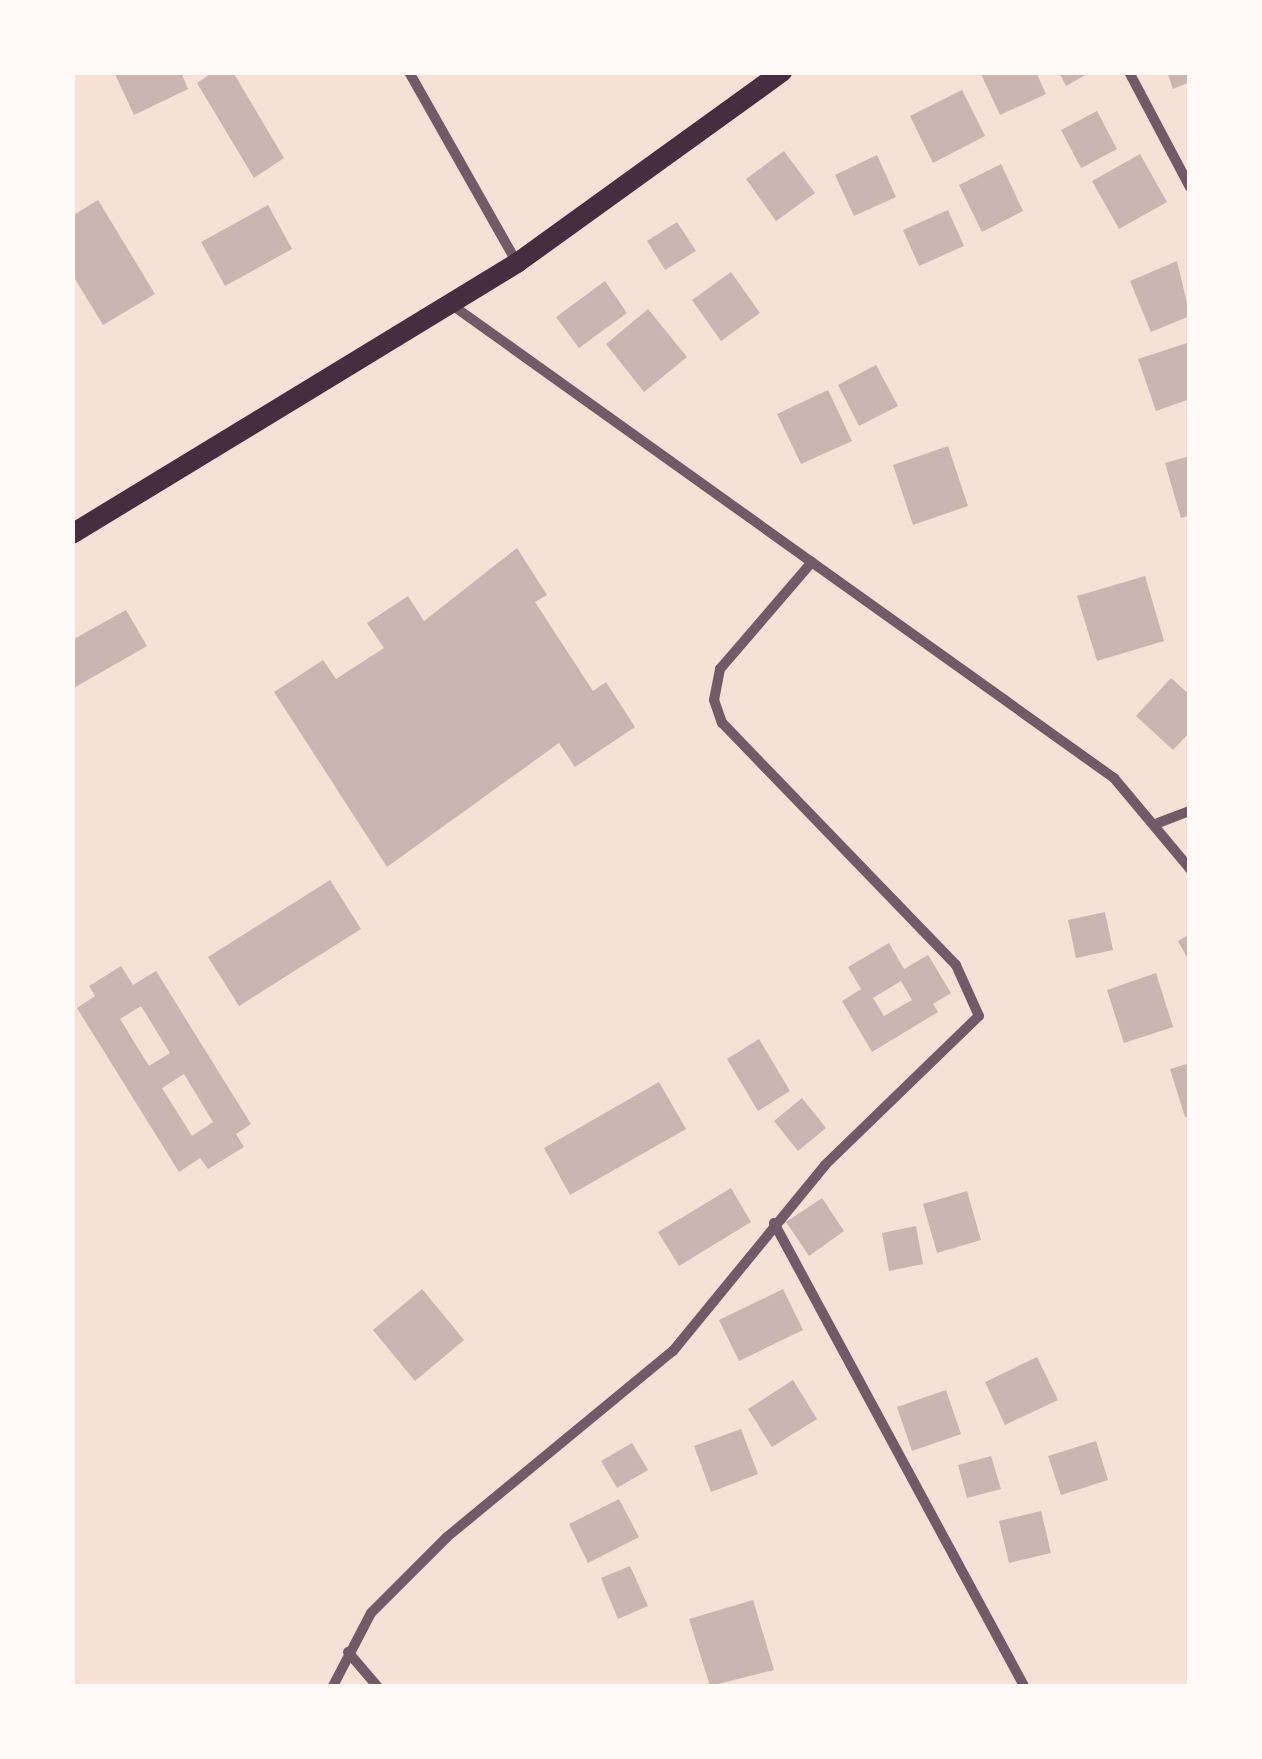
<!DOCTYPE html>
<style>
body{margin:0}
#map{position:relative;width:1262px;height:1759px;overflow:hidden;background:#f7e1d7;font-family:"PT Sans Narrow",sans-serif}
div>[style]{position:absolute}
.building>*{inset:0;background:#ccb4b1}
.minor>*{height:10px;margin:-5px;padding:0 5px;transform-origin:5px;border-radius:5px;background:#755966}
.secondary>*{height:20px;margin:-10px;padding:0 10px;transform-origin:10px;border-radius:10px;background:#4a2c40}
span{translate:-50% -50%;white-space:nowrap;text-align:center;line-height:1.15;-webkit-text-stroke:10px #fffaf5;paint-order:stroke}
.frame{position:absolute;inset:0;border:75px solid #fffaf5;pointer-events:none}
</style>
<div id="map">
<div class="building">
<div style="clip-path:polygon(114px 72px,181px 72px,188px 89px,134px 115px)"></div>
<div style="clip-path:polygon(213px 72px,233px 72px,284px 158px,254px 178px,197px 83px)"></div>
<div style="clip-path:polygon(980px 72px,1036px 72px,1046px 94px,1000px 115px)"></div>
<div style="clip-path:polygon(1059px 72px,1091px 72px,1066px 86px)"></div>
<div style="clip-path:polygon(1167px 72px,1190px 72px,1190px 82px,1173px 89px)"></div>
<div style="clip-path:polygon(962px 90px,985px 136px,933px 163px,910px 116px)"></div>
<div style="clip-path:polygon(1097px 111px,1117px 149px,1081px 168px,1061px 130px)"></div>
<div style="clip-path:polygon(784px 151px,815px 193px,776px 221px,746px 179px)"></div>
<div style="clip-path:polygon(1140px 154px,1167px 202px,1119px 229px,1092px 181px)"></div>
<div style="clip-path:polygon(877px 155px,896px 197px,854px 216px,835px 175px)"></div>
<div style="clip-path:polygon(1001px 164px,1023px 211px,982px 232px,959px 185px)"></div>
<div style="clip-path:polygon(98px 200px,155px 294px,103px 325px,72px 274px,72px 216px)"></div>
<div style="clip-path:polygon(268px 205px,292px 249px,225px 286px,201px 242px)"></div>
<div style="clip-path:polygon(948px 210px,964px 246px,919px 266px,903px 230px)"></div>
<div style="clip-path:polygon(677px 222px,696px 251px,665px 270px,647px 241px)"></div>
<div style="clip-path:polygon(1177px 261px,1190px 316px,1151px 332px,1130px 281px)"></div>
<div style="clip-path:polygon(731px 272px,760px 313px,721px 341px,692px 300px)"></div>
<div style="clip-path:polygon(605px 281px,627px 313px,579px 348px,556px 317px)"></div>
<div style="clip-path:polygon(648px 309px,687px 357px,644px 392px,606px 344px)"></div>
<div style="clip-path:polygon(1190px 342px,1190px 399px,1156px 411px,1138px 359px)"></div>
<div style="clip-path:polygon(876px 365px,898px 406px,859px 426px,838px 385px)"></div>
<div style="clip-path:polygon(828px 390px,852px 441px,801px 464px,777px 414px)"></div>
<div style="clip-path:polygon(948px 446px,968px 506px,913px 525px,893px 465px)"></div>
<div style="clip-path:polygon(1190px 456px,1190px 515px,1181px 518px,1165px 463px)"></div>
<div style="clip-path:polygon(517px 548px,547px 595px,535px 602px,593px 691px,606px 682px,635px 727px,575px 767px,559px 743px,387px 867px,274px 692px,323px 660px,336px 679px,384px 648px,367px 623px,408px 596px,424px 621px)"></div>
<div style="clip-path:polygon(1145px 576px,1164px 641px,1097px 661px,1077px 596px)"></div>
<div style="clip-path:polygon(126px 610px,147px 646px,72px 689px,72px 640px)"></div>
<div style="clip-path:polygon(1171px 678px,1190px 695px,1190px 732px,1173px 750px,1136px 716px)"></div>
<div style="clip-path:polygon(330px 880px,361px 929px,239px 1006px,208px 957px)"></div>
<div style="clip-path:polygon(1105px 912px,1113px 950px,1076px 958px,1068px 920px)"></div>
<div style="clip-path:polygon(1190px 934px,1190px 963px,1178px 941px)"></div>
<div style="clip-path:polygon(evenodd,889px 943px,904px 969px,928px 955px,951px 993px,933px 1004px,938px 1012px,872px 1052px,842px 1001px,861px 989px,848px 967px,889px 943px,901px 981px,912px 1000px,884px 1016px,873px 998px,901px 981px)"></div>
<div style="clip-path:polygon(evenodd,121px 966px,133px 985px,156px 971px,251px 1124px,236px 1134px,244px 1147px,208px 1169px,200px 1158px,179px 1172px,77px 1008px,95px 996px,89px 986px,121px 966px,141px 1006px,170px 1053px,149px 1066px,120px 1019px,141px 1006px,121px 966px,184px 1074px,213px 1122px,192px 1136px,162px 1088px,184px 1074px)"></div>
<div style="clip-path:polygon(1156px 973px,1173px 1027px,1124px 1043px,1107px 990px)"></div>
<div style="clip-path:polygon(759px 1039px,790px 1091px,758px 1111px,727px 1059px)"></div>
<div style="clip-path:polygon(1190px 1063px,1190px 1116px,1185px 1117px,1170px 1069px)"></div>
<div style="clip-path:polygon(659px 1082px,686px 1129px,570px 1195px,544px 1148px)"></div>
<div style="clip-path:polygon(802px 1098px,826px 1128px,798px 1151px,774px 1121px)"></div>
<div style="clip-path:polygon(731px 1188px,751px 1222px,679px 1266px,658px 1232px)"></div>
<div style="clip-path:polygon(967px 1191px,981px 1240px,937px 1253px,923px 1204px)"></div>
<div style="clip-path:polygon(822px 1198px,844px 1231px,809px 1256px,786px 1222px)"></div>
<div style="clip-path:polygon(916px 1226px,923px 1264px,889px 1271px,882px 1233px)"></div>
<div style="clip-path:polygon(422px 1289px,464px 1340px,415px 1381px,373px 1330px)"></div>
<div style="clip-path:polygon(783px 1289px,803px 1330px,739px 1361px,719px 1320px)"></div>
<div style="clip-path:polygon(1037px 1357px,1058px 1400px,1005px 1425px,985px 1382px)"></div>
<div style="clip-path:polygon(793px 1380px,817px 1419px,772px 1447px,748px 1409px)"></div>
<div style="clip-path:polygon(946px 1390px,961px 1434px,912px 1451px,897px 1407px)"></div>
<div style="clip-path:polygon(741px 1429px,758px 1474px,711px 1492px,694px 1446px)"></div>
<div style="clip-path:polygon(1096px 1441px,1108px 1480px,1061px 1495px,1048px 1456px)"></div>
<div style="clip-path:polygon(632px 1443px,648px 1470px,617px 1488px,601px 1461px)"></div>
<div style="clip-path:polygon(991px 1456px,1001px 1489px,967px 1498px,958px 1465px)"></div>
<div style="clip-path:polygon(619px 1499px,639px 1537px,588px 1563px,569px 1524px)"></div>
<div style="clip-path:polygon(1041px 1511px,1051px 1553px,1009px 1563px,999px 1521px)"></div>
<div style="clip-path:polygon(630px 1566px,648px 1606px,618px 1619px,601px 1578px)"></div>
<div style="clip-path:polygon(753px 1600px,774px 1670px,710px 1686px,689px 1619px)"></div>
</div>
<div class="minor">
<div style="left:409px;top:72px;width:219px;rotate:60.5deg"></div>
<div style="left:1129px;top:72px;width:130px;rotate:62.1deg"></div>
<div style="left:452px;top:305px;width:814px;rotate:35.55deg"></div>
<div style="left:1114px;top:778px;width:119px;rotate:50.1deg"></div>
<div style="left:1158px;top:823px;width:34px;rotate:-21deg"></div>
<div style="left:774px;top:1223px;width:526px;rotate:61.63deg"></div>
<div style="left:348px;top:1652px;width:45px;rotate:49.5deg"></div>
<div style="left:333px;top:1686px;width:82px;rotate:-62.5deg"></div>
<div style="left:371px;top:1613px;width:107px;rotate:-45deg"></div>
<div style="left:447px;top:1537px;width:293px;rotate:-39.5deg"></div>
<div style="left:673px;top:1351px;width:240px;rotate:-50.7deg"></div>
<div style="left:825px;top:1165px;width:214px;rotate:-44.1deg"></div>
<div style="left:979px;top:1016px;width:56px;rotate:-114.3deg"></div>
<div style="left:956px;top:965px;width:337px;rotate:-134deg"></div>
<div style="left:722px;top:723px;width:24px;rotate:-109deg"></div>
<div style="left:714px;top:700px;width:32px;rotate:-79deg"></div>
<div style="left:720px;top:669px;width:141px;rotate:-49.3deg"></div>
</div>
<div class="secondary">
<div style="left:72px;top:534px;width:521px;rotate:-31.34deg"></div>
<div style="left:517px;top:263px;width:327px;rotate:-35.8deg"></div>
</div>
<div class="frame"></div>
</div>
